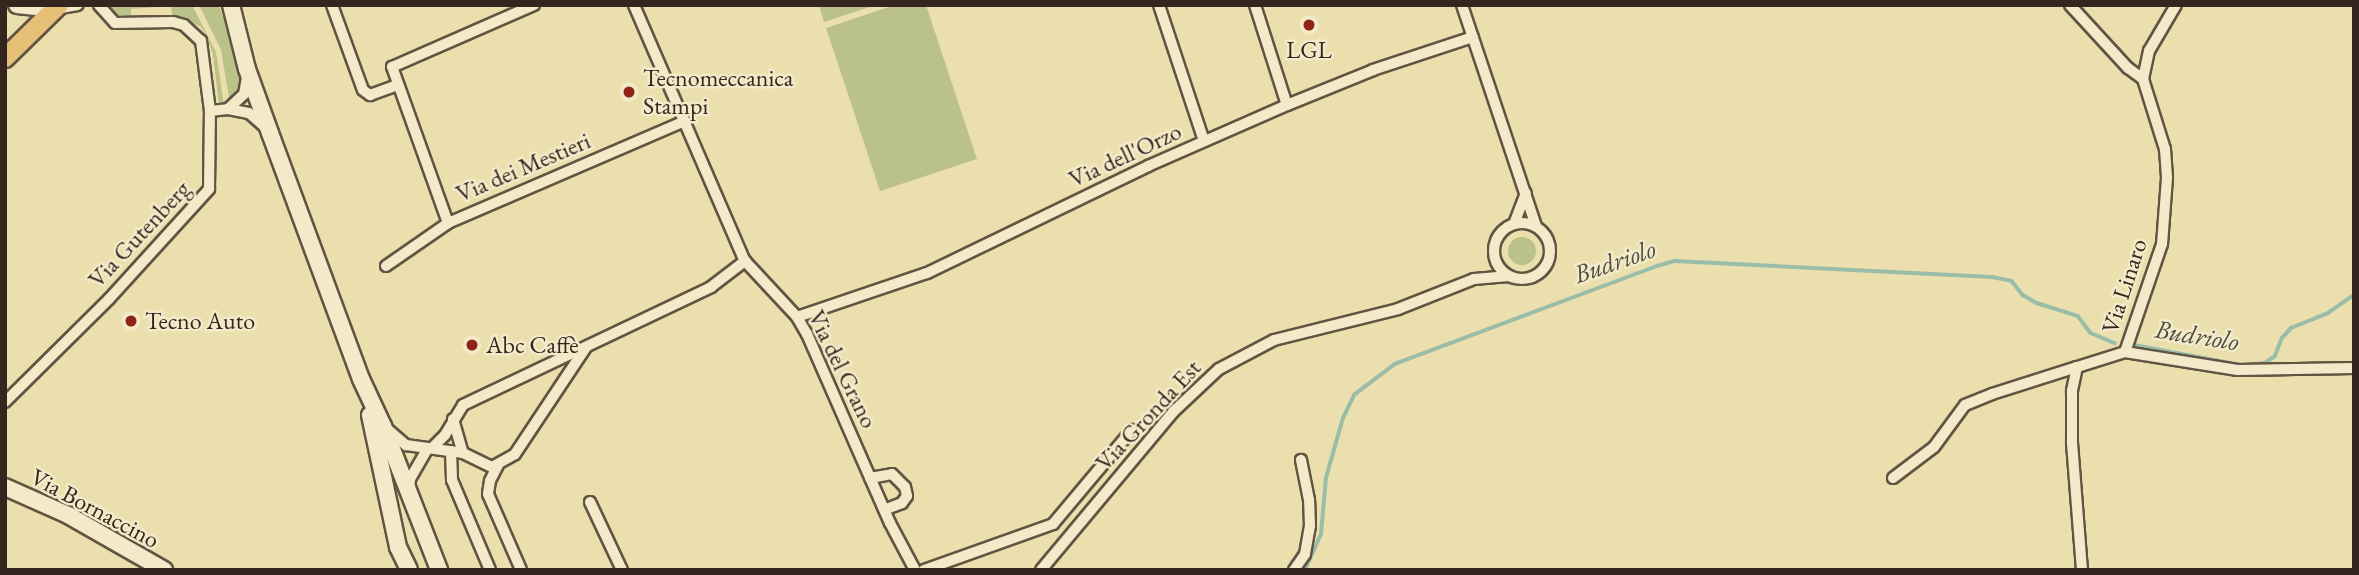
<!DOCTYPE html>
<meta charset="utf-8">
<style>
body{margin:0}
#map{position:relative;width:2359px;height:575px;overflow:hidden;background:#ecdfae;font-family:"EB Garamond",serif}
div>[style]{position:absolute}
.green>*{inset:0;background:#bac189}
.round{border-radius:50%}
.stream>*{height:3.5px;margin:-1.75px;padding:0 1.75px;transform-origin:1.75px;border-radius:1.75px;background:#99bda8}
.roads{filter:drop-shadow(2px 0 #625442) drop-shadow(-2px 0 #625442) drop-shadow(0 2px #625442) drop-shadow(0 -2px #625442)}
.street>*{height:10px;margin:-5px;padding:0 5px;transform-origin:5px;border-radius:5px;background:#f3eaca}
.street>.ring{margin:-5px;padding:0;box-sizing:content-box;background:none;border:10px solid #f3eaca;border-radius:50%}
.secondary>*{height:16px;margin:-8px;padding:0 8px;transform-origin:8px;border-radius:8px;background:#f3eaca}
.primary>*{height:18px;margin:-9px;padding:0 9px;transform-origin:9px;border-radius:9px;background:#e6c077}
.dots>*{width:19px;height:19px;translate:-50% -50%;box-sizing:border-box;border:4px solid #f3eaca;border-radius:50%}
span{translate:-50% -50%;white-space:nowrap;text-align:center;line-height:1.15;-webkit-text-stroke:5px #f3eaca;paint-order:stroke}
.poi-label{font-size:24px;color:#34261e}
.left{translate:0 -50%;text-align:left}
.street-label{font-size:24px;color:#34261e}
.water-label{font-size:26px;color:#4d4c40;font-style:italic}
.frame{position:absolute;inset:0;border:7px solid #34261e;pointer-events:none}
</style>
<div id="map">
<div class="green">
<div style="clip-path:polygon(108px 5px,192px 5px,216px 52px,224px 105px,219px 105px,213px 55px,207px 35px,200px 26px,172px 15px,171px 6px,131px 9px,131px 19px,118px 15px)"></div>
<div style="clip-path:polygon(199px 5px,219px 5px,229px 35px,244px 88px,230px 104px,221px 50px)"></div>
<div style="clip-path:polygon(819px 5px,876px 5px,824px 22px)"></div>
<div style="clip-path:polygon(895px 5px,926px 5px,977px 159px,880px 191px,826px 28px)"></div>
<div class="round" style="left:1508px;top:237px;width:28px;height:28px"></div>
</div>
<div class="stream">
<div style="left:2134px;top:345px;width:110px;rotate:10.5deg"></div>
<div style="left:2242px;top:365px;width:23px;rotate:-5deg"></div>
<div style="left:2265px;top:363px;width:12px;rotate:-35deg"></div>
<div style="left:2275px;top:356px;width:19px;rotate:-69deg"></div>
<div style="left:2282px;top:338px;width:13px;rotate:-48deg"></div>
<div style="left:2291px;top:328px;width:40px;rotate:-22deg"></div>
<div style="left:2328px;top:313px;width:32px;rotate:-35deg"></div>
<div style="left:1305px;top:570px;width:39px;rotate:-66deg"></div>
<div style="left:1321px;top:534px;width:56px;rotate:-84.9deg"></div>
<div style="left:1326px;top:478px;width:62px;rotate:-74.2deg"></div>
<div style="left:1343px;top:418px;width:25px;rotate:-64deg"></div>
<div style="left:1354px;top:395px;width:51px;rotate:-37.1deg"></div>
<div style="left:1395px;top:364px;width:280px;rotate:-20.5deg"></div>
<div style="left:1657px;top:266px;width:19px;rotate:-16deg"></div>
<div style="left:1675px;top:261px;width:317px;rotate:2.9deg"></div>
<div style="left:1992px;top:277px;width:20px;rotate:11deg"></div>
<div style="left:2012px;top:281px;width:18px;rotate:52deg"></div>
<div style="left:2023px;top:295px;width:16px;rotate:30deg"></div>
<div style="left:2037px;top:303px;width:43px;rotate:17.6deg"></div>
<div style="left:2078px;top:316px;width:21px;rotate:53deg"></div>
<div style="left:2091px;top:333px;width:26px;rotate:23deg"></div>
</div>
<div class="roads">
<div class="street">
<div style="left:332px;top:5px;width:90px;rotate:70deg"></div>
<div style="left:363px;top:90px;width:9px;rotate:36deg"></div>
<div style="left:370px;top:95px;width:30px;rotate:-20deg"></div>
<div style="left:634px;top:5px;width:279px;rotate:66.6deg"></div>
<div style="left:745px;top:261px;width:76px;rotate:47.1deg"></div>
<div style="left:797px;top:317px;width:20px;rotate:60deg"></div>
<div style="left:807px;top:334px;width:206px;rotate:66.3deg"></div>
<div style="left:890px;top:523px;width:53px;rotate:62deg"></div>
<div style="left:1159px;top:5px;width:143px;rotate:71.7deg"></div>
<div style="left:1255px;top:5px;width:105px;rotate:72.3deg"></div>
<div style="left:1462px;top:5px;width:233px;rotate:71.5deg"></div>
<div style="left:2070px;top:5px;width:86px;rotate:47.4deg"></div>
<div style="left:2128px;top:68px;width:19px;rotate:36deg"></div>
<div style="left:2143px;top:79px;width:73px;rotate:72.6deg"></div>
<div style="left:2165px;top:149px;width:29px;rotate:86deg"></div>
<div style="left:2167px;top:178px;width:66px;rotate:94.3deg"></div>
<div style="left:2162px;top:244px;width:114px;rotate:108.9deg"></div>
<div style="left:2125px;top:352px;width:50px;rotate:162.6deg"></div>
<div style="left:2077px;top:367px;width:25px;rotate:102deg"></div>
<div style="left:2072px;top:391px;width:52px;rotate:90deg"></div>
<div style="left:2072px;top:443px;width:127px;rotate:85.5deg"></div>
<div style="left:55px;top:9px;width:23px;rotate:-10deg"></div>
<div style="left:2143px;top:79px;width:29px;rotate:-78deg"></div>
<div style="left:2149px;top:51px;width:53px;rotate:-59.6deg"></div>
<div style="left:228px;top:109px;width:22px;rotate:-43deg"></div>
<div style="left:244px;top:94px;width:17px;rotate:-80deg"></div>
<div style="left:210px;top:111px;width:18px;rotate:-6deg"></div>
<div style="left:228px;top:109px;width:21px;rotate:11deg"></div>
<div style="left:249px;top:113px;width:20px;rotate:41deg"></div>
<div class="ring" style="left:1494px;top:223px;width:46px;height:46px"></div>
<div style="left:448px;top:223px;width:166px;rotate:-109.7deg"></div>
<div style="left:392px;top:67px;width:155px;rotate:-23.6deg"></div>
<div style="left:1514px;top:224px;width:33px;rotate:-69deg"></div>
<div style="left:386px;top:266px;width:75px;rotate:-34.7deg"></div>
<div style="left:448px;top:223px;width:258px;rotate:-23.3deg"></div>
<div style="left:797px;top:317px;width:137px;rotate:-18.7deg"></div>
<div style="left:927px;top:273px;width:246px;rotate:-25.8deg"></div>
<div style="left:1148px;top:166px;width:152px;rotate:-23.7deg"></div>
<div style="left:1287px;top:105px;width:93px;rotate:-22.1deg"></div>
<div style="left:1373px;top:70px;width:105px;rotate:-18.3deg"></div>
<div style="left:2125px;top:352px;width:114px;rotate:9.1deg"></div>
<div style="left:2238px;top:370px;width:116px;rotate:-1deg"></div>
<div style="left:5px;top:402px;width:146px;rotate:-44.7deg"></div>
<div style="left:109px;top:299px;width:149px;rotate:-47.7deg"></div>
<div style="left:209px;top:189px;width:78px;rotate:-89.3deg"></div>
<div style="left:210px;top:111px;width:71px;rotate:-97.3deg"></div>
<div style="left:201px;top:41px;width:23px;rotate:-137deg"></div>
<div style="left:184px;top:25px;width:11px;rotate:-165deg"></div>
<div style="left:173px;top:22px;width:58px;rotate:179deg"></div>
<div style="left:115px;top:23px;width:24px;rotate:-132deg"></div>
<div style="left:453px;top:419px;width:35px;rotate:74deg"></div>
<div style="left:385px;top:427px;width:28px;rotate:41deg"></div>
<div style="left:406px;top:445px;width:58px;rotate:8deg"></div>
<div style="left:463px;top:453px;width:32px;rotate:26deg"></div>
<div style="left:492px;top:467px;width:26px;rotate:-29deg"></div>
<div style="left:515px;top:454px;width:128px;rotate:-56.4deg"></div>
<div style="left:432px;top:448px;width:18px;rotate:-45deg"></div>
<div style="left:445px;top:435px;width:35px;rotate:-59deg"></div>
<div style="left:463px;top:405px;width:275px;rotate:-25.4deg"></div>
<div style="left:711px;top:287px;width:43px;rotate:-37.4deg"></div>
<div style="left:451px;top:451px;width:29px;rotate:88deg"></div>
<div style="left:452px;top:480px;width:98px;rotate:67.1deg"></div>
<div style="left:498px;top:465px;width:18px;rotate:117deg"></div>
<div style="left:490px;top:481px;width:13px;rotate:99deg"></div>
<div style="left:488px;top:494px;width:83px;rotate:66.5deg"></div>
<div style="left:870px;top:478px;width:22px;rotate:-10deg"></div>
<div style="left:892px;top:474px;width:18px;rotate:45deg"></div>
<div style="left:905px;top:487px;width:9px;rotate:77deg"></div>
<div style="left:907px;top:496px;width:9px;rotate:126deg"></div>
<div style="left:902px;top:503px;width:19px;rotate:159deg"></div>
<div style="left:1893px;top:478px;width:51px;rotate:-37.1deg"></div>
<div style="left:1934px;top:447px;width:52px;rotate:-53.6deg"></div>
<div style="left:1965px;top:405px;width:29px;rotate:-22deg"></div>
<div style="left:1992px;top:394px;width:89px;rotate:-17.6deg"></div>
<div style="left:409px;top:489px;width:10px;rotate:-84deg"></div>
<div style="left:410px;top:479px;width:32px;rotate:-60deg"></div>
<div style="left:590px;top:502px;width:75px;rotate:64.8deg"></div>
<div style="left:924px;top:570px;width:137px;rotate:-19.6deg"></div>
<div style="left:1053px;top:524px;width:123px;rotate:-50deg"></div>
<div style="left:1041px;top:570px;width:206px;rotate:-50.1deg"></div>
<div style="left:1173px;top:412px;width:63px;rotate:-43.1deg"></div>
<div style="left:1219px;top:369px;width:62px;rotate:-27.8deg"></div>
<div style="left:1274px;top:340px;width:128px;rotate:-14deg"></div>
<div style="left:1398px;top:309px;width:82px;rotate:-21.5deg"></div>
<div style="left:1474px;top:279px;width:35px;rotate:-5deg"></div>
<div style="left:1294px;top:570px;width:19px;rotate:-55deg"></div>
<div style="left:1305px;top:554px;width:28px;rotate:-80deg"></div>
<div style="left:1310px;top:526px;width:26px;rotate:-92deg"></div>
<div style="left:1309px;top:500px;width:41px;rotate:-101.3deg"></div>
</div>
<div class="secondary">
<div style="left:17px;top:5px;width:38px;rotate:6deg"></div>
<div style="left:231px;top:5px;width:66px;rotate:76deg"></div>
<div style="left:247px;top:69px;width:68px;rotate:70.2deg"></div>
<div style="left:270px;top:133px;width:262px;rotate:69.7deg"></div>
<div style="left:361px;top:379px;width:52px;rotate:64.9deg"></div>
<div style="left:383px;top:426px;width:155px;rotate:68.7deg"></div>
<div style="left:370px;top:415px;width:135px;rotate:78deg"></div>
<div style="left:398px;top:547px;width:25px;rotate:64deg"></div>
<div style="left:5px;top:487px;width:69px;rotate:24deg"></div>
<div style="left:68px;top:515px;width:111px;rotate:29.8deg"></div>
</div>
<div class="primary">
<div style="left:5px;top:58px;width:76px;rotate:-44.5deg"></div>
</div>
</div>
<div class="dots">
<div style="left:1309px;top:25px;background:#8f2418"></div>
<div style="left:629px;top:92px;background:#8f2418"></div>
<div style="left:131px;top:321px;background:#8f2418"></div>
<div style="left:472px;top:345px;background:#8f2418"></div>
</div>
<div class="poi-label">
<span style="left:1309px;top:50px">LGL</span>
<span class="left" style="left:643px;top:92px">Tecnomeccanica<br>Stampi</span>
<span class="left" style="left:145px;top:321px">Tecno Auto</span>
<span class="left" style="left:486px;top:345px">Abc Caffè</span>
</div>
<div class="street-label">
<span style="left:1125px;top:155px;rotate:-25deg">Via dell'Orzo</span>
<span style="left:523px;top:167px;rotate:-23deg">Via dei Mestieri</span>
<span style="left:139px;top:234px;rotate:-47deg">Via Gutenberg</span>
<span style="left:2124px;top:286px;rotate:-72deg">Via Linaro</span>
<span style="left:843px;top:369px;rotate:64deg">Via del Grano</span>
<span style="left:1148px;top:415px;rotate:-47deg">Via Gronda Est</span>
<span style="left:95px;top:508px;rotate:28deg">Via Bornaccino</span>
</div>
<div class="water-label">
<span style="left:1615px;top:262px;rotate:-19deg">Budriolo</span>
<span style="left:2197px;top:336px;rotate:9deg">Budriolo</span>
</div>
<div class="frame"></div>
</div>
